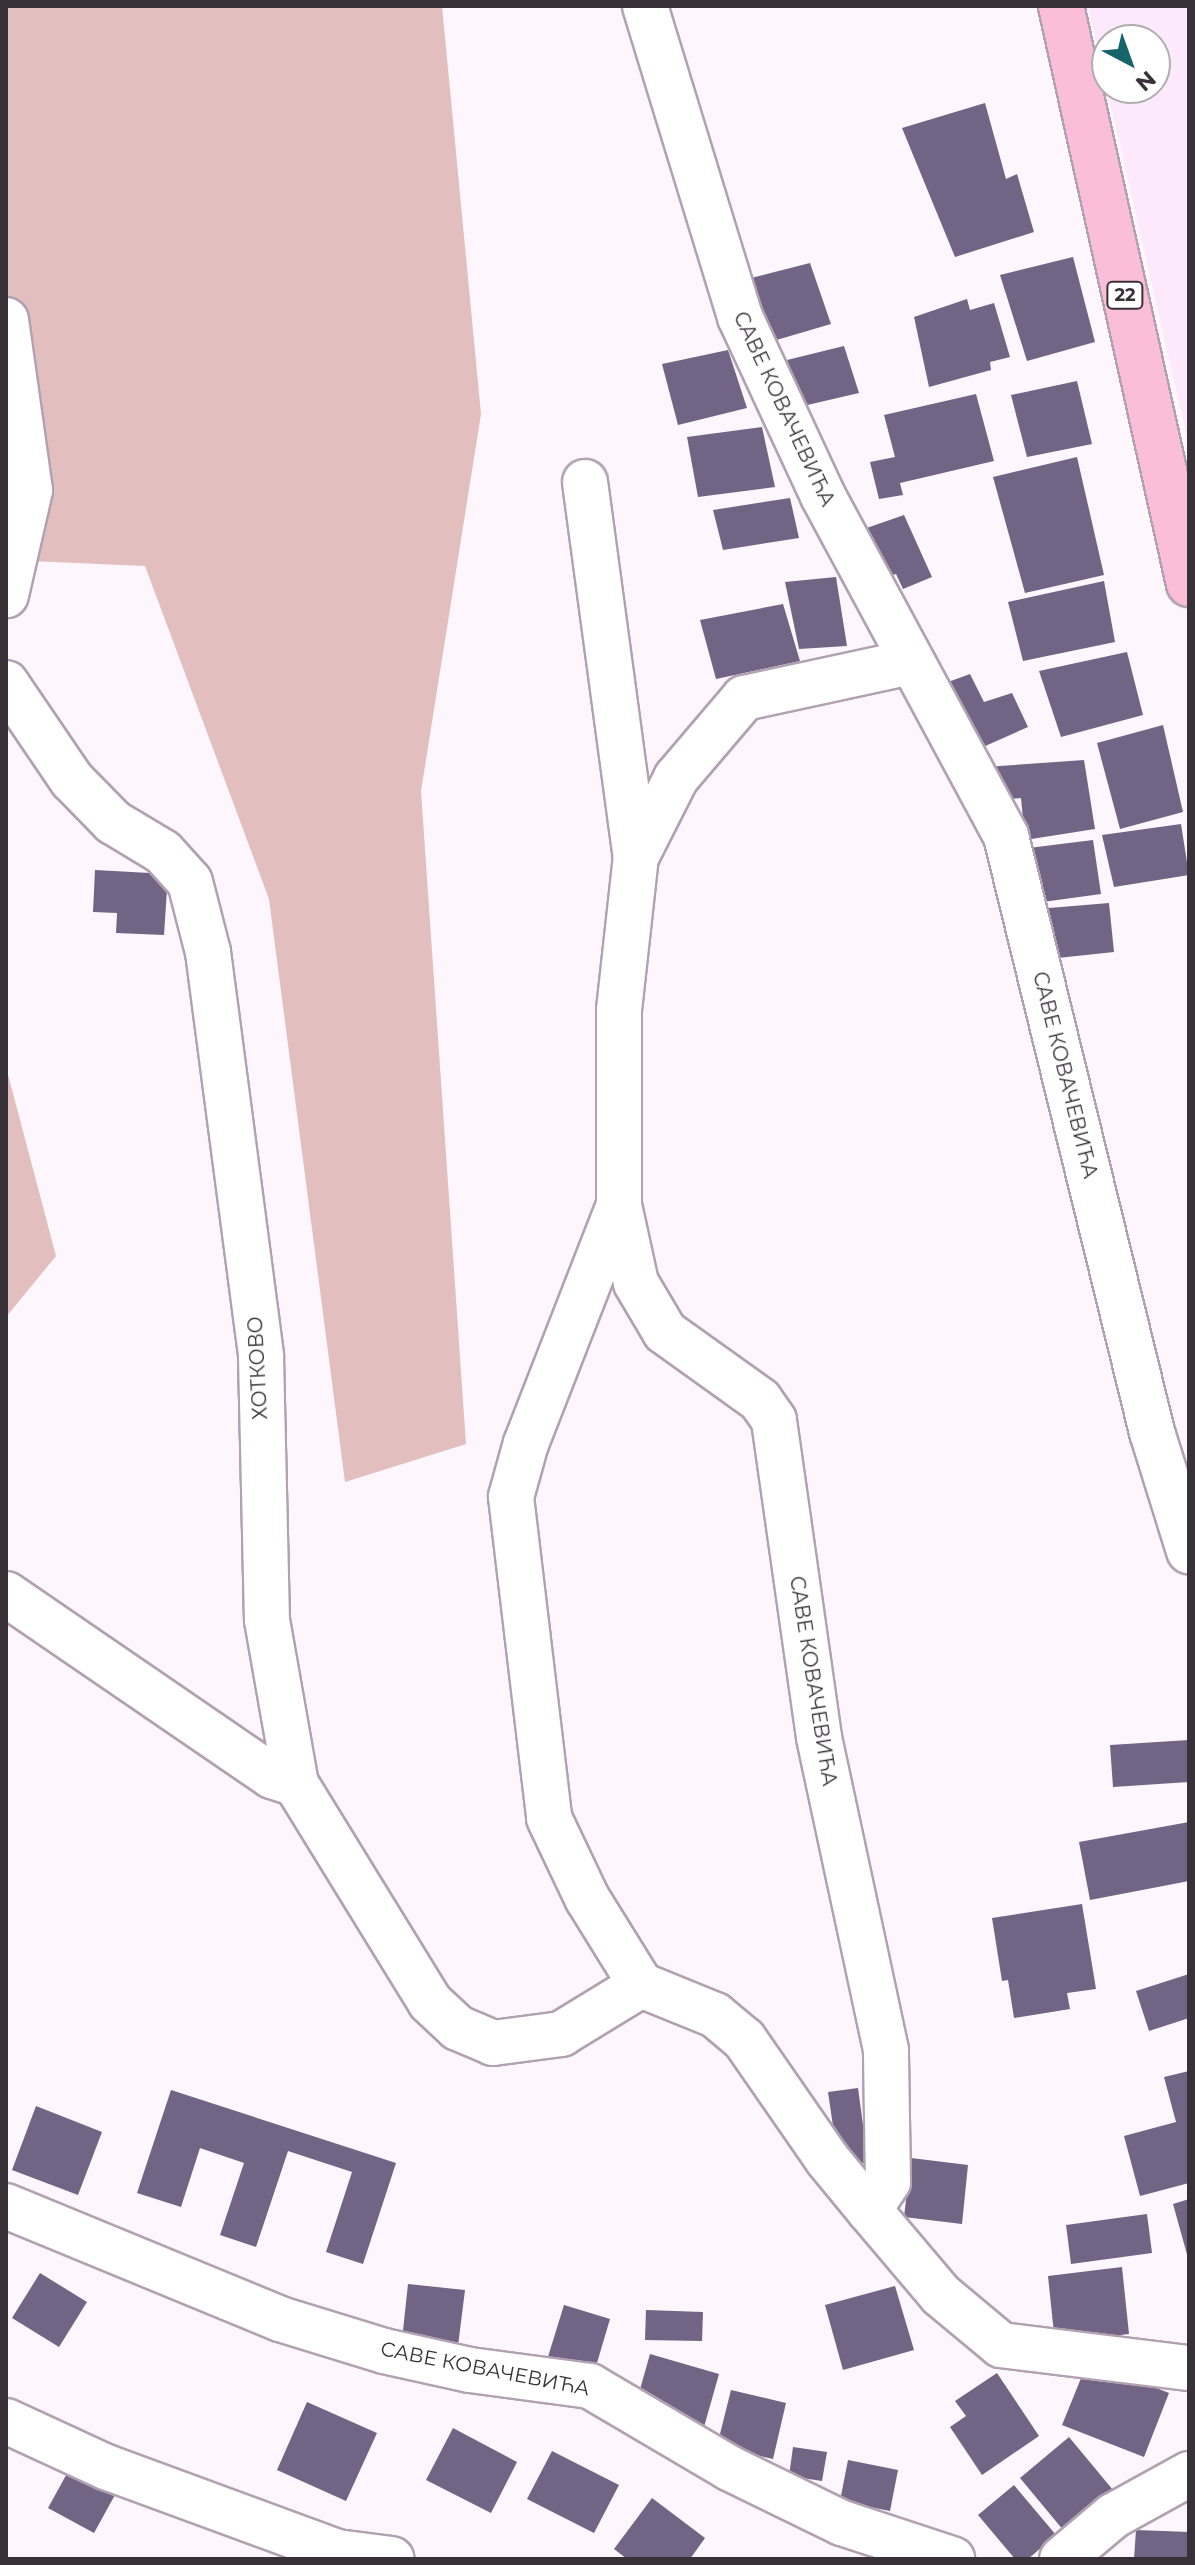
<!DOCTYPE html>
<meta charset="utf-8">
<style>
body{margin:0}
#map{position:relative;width:1195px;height:2565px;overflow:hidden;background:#fef6fd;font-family:Montserrat,sans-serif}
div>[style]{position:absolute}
.built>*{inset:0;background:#fde9fc}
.green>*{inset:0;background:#e3bebe}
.building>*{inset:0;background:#716484}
.roads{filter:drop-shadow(2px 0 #b2a1b1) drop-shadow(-2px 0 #b2a1b1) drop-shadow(0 2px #b2a1b1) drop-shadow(0 -2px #b2a1b1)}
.minor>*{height:44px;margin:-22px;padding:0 22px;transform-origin:22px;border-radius:22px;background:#fff}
.major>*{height:44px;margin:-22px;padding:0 22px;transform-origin:22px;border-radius:22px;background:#fbbed9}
span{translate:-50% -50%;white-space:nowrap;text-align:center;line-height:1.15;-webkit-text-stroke:8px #fff;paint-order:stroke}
.shield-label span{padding:2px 6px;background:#fff;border:2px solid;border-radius:6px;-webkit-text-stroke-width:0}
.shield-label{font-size:18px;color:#383138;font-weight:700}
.street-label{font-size:20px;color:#383138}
.frame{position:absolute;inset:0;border:8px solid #383138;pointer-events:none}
.north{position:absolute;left:1091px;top:24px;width:80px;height:80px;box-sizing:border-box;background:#fff;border:2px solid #afadaf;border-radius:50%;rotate:139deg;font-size:22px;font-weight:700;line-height:32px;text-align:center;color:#383138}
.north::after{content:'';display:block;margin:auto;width:28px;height:36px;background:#16656b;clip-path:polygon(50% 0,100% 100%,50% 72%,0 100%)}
</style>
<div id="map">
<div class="built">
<div style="clip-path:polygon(evenodd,1088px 6px,1189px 6px,1189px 446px,1088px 6px,1107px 40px,1155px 40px,1155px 88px,1107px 88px,1107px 40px)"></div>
</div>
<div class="green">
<div style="clip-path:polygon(6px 6px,442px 6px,481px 414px,421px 791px,466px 1444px,345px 1482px,269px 899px,145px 566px,6px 560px)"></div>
<div style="clip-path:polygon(6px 1067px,56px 1256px,6px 1317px)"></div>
</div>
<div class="building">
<div style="clip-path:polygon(985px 103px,1006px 179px,1017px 174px,1034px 232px,955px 257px,902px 128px)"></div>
<div style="clip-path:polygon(1073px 257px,1095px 342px,1027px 361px,1000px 275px)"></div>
<div style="clip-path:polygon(810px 263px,831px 324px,759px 345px,735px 282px)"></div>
<div style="clip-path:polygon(967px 299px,970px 310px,994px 303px,1010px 357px,990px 362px,991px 370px,929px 387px,914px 317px)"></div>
<div style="clip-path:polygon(844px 346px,859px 393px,803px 406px,787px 360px)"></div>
<div style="clip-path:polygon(728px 350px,747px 408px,678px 425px,662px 364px)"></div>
<div style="clip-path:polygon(1077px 381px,1092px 444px,1027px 457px,1011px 395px)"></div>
<div style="clip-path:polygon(976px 394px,994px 461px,900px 483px,903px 495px,879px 499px,870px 462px,895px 457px,884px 415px)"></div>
<div style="clip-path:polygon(762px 427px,775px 487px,698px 497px,687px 437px)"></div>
<div style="clip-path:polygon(1077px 457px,1104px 575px,1025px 593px,993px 477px)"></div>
<div style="clip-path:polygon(790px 498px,799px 538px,723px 550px,713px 510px)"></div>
<div style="clip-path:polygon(904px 515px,932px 577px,903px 589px,896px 574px,882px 578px,861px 530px)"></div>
<div style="clip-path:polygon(836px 577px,847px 646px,799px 649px,785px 582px)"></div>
<div style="clip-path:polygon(1104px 581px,1115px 642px,1023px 661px,1008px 602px)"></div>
<div style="clip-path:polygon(783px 604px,800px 661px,716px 679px,700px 620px)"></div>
<div style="clip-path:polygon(1127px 652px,1143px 715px,1061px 737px,1039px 671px)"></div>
<div style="clip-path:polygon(970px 674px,984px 702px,1012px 693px,1028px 727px,974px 751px,940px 685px)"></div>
<div style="clip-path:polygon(1163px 725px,1183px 812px,1120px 829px,1097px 743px)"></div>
<div style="clip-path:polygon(1084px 760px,1095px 829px,1025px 840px,1021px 798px,1000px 800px,985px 767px)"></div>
<div style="clip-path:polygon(1181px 824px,1189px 875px,1114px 887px,1102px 835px)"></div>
<div style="clip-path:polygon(1093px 840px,1101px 894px,1035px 903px,1021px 849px)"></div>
<div style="clip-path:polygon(95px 870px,168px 874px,164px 935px,116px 933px,117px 913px,93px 912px)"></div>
<div style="clip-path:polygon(1109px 903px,1114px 952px,1048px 959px,1037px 909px)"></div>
<div style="clip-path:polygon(1189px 1740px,1189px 1782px,1113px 1787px,1110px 1745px)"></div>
<div style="clip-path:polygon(1189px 1822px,1189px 1881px,1090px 1900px,1079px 1842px)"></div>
<div style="clip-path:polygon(1082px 1904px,1096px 1989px,1067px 1993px,1070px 2009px,1014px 2018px,1008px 1980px,1002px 1981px,992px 1918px)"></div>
<div style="clip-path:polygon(1189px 1974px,1189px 2018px,1149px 2031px,1136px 1991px)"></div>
<div style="clip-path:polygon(1189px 2071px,1189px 2183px,1140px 2196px,1124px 2136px,1176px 2122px,1164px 2077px)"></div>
<div style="clip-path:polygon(858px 2088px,868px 2162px,839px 2167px,828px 2092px)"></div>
<div style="clip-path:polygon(171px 2090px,396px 2163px,363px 2264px,326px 2252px,352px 2172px,288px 2151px,256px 2247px,220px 2235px,244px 2163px,200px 2148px,181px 2207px,137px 2193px)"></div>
<div style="clip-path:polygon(36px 2106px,102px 2132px,78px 2195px,12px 2170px)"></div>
<div style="clip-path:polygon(911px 2158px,968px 2165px,962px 2224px,904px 2217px)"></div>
<div style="clip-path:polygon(1189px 2199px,1189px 2258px,1188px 2258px,1173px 2204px)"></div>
<div style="clip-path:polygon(1147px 2214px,1152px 2253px,1071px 2264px,1066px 2225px)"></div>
<div style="clip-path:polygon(1122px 2267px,1129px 2334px,1055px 2343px,1048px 2276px)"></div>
<div style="clip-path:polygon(40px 2273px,87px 2302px,59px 2347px,12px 2318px)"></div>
<div style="clip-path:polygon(408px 2284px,465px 2290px,458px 2346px,402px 2340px)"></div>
<div style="clip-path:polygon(895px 2286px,914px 2350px,843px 2370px,825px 2305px)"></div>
<div style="clip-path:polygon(564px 2305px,610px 2319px,594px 2373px,547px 2360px)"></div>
<div style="clip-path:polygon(646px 2310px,703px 2312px,702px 2341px,645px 2340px)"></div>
<div style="clip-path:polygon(650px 2354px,719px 2374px,704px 2427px,635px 2407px)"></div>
<div style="clip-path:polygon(1088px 2361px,1169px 2393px,1144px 2457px,1062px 2425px)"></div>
<div style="clip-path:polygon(997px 2373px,1039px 2436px,982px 2475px,950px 2427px,966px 2416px,955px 2401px)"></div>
<div style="clip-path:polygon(731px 2390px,786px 2403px,773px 2459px,717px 2446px)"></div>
<div style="clip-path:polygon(307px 2402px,377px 2433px,346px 2501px,277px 2470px)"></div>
<div style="clip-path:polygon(453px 2428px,517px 2462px,491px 2513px,426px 2480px)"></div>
<div style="clip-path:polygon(1069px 2437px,1113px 2490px,1064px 2531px,1020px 2478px)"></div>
<div style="clip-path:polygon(793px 2447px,827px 2452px,822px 2481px,789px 2476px)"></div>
<div style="clip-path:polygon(552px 2451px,619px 2485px,594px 2533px,527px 2499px)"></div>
<div style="clip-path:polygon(848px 2460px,898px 2470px,890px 2511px,840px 2501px)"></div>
<div style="clip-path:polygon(70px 2468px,116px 2493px,94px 2533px,48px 2508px)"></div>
<div style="clip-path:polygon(1014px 2485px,1056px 2535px,1028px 2559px,1015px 2559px,978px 2515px)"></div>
<div style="clip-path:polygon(652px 2498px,705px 2538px,690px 2559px,627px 2559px,614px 2549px)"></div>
<div style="clip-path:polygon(1136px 2530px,1189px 2532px,1189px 2559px,1134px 2559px)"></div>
</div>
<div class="roads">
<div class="minor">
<div style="left:645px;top:6px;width:325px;rotate:73deg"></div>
<div style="left:740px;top:317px;width:197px;rotate:65.1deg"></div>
<div style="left:823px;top:496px;width:386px;rotate:61.7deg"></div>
<div style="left:1006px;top:836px;width:614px;rotate:76.24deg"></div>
<div style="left:1152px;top:1432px;width:125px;rotate:72.7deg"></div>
<div style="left:6px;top:320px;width:172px;rotate:82deg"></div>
<div style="left:30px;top:490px;width:108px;rotate:102.9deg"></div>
<div style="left:585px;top:482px;width:378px;rotate:82.3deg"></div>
<div style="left:6px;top:683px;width:117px;rotate:55.8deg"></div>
<div style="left:72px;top:780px;width:59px;rotate:45.7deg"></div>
<div style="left:113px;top:822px;width:58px;rotate:31deg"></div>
<div style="left:163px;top:852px;width:40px;rotate:48deg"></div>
<div style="left:190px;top:882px;width:72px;rotate:75.6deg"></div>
<div style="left:208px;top:952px;width:408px;rotate:82.5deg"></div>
<div style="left:261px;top:1357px;width:263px;rotate:88.7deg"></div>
<div style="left:267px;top:1620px;width:167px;rotate:80deg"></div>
<div style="left:296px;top:1784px;width:256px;rotate:58.4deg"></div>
<div style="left:430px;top:2002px;width:38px;rotate:43deg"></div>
<div style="left:458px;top:2028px;width:38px;rotate:23deg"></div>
<div style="left:493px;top:2043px;width:69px;rotate:-7.5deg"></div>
<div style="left:561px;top:2034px;width:94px;rotate:-31.5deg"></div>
<div style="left:619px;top:1205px;width:256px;rotate:111.3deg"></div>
<div style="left:526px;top:1443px;width:56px;rotate:105.5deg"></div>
<div style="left:511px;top:1497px;width:323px;rotate:83.2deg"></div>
<div style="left:549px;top:1818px;width:89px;rotate:64.6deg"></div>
<div style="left:587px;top:1898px;width:102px;rotate:58.2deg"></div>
<div style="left:641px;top:1985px;width:80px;rotate:22.1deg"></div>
<div style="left:715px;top:2015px;width:38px;rotate:40deg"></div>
<div style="left:744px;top:2039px;width:146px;rotate:55.3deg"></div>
<div style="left:827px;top:2159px;width:66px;rotate:50.5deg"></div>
<div style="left:869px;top:2210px;width:111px;rotate:49.7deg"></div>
<div style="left:941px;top:2295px;width:78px;rotate:39.8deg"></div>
<div style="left:1001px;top:2345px;width:189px;rotate:7deg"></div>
<div style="left:6px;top:1594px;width:322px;rotate:34.4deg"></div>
<div style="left:272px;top:1776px;width:25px;rotate:18deg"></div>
<div style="left:6px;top:2206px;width:296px;rotate:22.4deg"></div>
<div style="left:280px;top:2319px;width:109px;rotate:17.1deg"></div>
<div style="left:384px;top:2351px;width:88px;rotate:12.5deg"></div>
<div style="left:470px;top:2370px;width:121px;rotate:7.6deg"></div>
<div style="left:590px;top:2386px;width:161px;rotate:30.5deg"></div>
<div style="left:729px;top:2468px;width:126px;rotate:26deg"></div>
<div style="left:842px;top:2523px;width:116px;rotate:18.1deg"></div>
<div style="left:869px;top:2210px;width:34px;rotate:-56deg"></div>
<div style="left:888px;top:2182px;width:132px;rotate:-90.9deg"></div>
<div style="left:886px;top:2050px;width:320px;rotate:-102.1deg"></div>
<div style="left:819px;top:1737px;width:320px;rotate:-98.1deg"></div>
<div style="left:774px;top:1420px;width:24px;rotate:-125deg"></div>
<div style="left:760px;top:1400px;width:117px;rotate:-144.4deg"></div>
<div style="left:665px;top:1332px;width:57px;rotate:-120.6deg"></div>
<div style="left:636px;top:1283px;width:80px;rotate:-102.3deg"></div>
<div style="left:619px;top:1205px;width:195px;rotate:-90deg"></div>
<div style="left:619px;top:1010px;width:154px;rotate:-83.7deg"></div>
<div style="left:636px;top:857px;width:89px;rotate:-63.1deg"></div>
<div style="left:676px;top:778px;width:105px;rotate:-49.6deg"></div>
<div style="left:744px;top:698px;width:170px;rotate:-12.2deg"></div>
<div style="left:6px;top:2421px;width:110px;rotate:24.7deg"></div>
<div style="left:106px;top:2467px;width:246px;rotate:20.2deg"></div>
<div style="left:337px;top:2552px;width:55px;rotate:7.3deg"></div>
<div style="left:1062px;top:2559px;width:67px;rotate:-40.1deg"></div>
<div style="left:1113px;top:2516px;width:87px;rotate:-28.9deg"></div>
</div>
<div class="major">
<div style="left:1061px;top:6px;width:592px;rotate:77.51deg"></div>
</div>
</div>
<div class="shield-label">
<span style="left:1125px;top:295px">22</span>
</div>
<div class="street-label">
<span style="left:784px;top:409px;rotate:65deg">САВЕ КОВАЧЕВИЋА</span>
<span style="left:1065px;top:1075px;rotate:76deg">САВЕ КОВАЧЕВИЋА</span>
<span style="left:258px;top:1368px;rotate:-93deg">ХОТКОВО</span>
<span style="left:813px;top:1681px;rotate:81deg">САВЕ КОВАЧЕВИЋА</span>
<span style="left:485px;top:2369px;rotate:11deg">САВЕ КОВАЧЕВИЋА</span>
</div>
<div class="frame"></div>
<div class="north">N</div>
</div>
